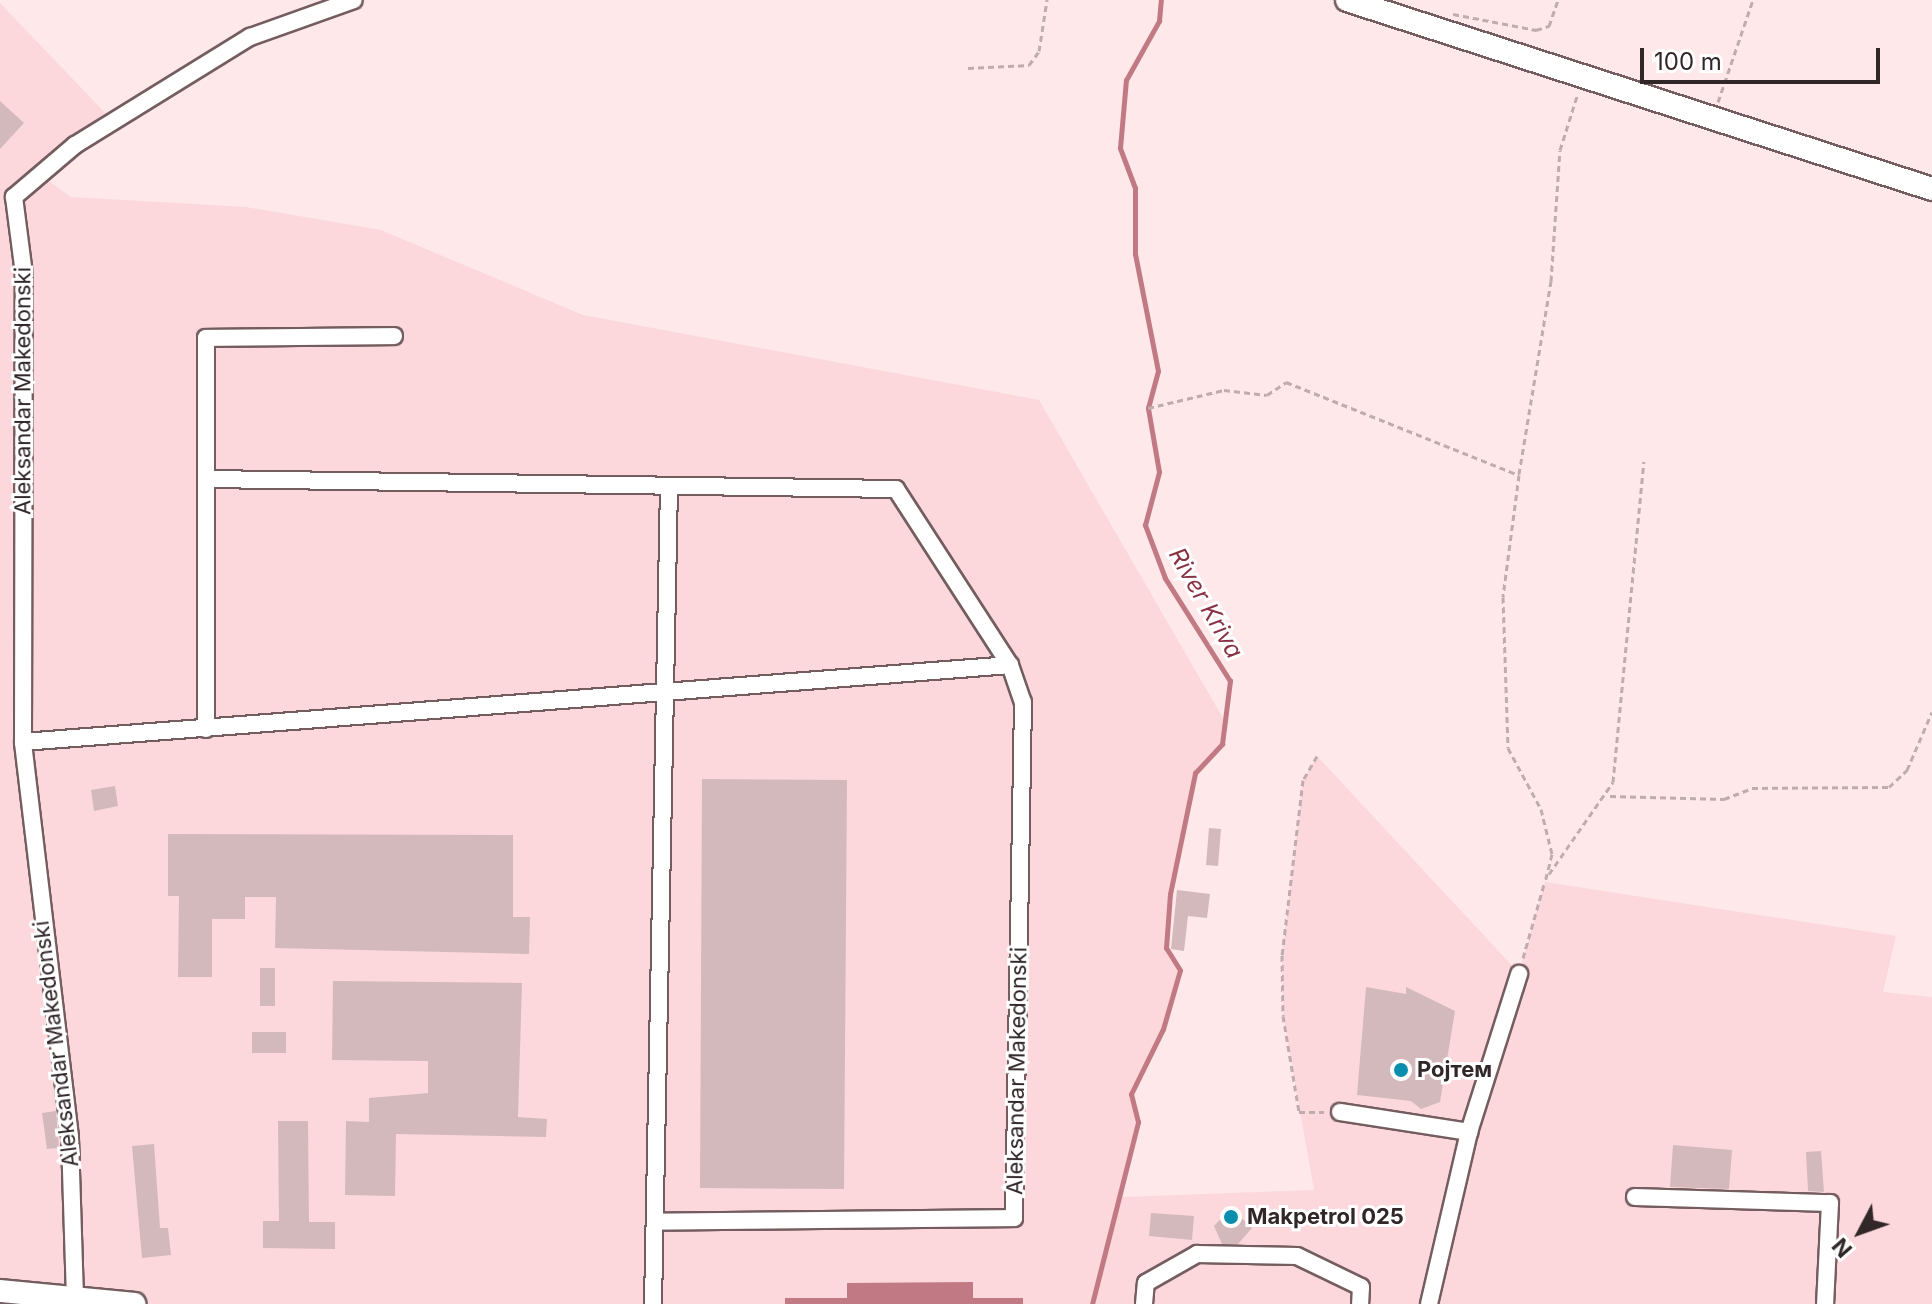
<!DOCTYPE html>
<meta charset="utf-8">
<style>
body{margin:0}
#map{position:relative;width:1932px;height:1304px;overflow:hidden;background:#fee8ea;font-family:Inter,sans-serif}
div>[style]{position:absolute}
.built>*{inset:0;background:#fcd8dc}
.water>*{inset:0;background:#c17983}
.stream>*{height:5px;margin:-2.5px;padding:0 2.5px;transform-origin:2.5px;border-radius:2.5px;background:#c17983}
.building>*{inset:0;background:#d3b9bc}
.path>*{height:3px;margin-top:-1.5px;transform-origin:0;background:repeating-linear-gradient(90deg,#bfacae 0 6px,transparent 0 10px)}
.roads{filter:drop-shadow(2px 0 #745d5f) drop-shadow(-2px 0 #745d5f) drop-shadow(0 2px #745d5f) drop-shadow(0 -2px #745d5f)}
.minor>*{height:16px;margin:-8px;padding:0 8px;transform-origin:8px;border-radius:8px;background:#fff}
.major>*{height:22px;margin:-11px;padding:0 11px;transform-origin:11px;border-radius:11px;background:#fff}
.dots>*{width:22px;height:22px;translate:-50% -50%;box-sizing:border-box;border:4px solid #fff;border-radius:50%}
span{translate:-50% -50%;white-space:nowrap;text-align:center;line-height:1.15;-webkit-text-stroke:6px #fff;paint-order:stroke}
.street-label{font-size:22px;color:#312729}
.poi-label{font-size:22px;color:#312729;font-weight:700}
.left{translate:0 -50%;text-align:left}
.water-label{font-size:24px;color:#883143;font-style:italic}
.north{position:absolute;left:1820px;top:1192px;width:80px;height:80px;-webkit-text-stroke:6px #fff;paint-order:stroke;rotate:229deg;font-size:22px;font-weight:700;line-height:32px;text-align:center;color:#312729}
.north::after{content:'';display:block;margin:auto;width:28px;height:36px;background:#312729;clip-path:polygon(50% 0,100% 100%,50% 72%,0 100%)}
.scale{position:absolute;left:1640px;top:48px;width:240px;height:36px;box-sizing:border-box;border:4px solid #312729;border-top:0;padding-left:10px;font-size:24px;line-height:28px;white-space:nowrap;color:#312729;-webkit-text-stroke:6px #fff;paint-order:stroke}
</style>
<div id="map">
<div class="built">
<div style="clip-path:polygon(0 3px,112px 120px,39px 174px,71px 197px,246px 207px,381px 230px,583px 315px,1039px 400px,1224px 720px,1222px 744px,1195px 773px,1170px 894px,1166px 948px,1180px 970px,1163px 1029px,1131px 1094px,1138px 1122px,1122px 1197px,1314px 1190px,1283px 1016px,1282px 955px,1303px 780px,1317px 756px,1519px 973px,1545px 882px,1896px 936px,1883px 992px,1932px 997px,1932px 1304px,0 1304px)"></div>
</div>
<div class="water">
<div style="clip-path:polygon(973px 1282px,973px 1298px,1023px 1298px,1023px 1304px,785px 1304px,785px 1298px,847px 1298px,847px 1283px)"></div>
</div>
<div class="stream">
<div style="left:1092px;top:1304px;width:188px;rotate:-75.8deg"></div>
<div style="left:1138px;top:1122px;width:29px;rotate:-104deg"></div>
<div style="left:1131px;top:1094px;width:72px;rotate:-63.8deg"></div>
<div style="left:1163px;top:1029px;width:61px;rotate:-73.9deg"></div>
<div style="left:1180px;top:970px;width:26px;rotate:-122deg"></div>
<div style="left:1166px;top:948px;width:54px;rotate:-85.8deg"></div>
<div style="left:1170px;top:894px;width:124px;rotate:-78.3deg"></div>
<div style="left:1195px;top:773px;width:40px;rotate:-47deg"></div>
<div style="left:1222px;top:744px;width:64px;rotate:-82.8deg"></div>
<div style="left:1230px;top:681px;width:122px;rotate:-122.3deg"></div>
<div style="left:1165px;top:578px;width:57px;rotate:-110.7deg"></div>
<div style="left:1145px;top:525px;width:55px;rotate:-75.2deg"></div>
<div style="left:1159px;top:472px;width:65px;rotate:-99.8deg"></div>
<div style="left:1148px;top:408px;width:38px;rotate:-75deg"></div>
<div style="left:1158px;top:371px;width:119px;rotate:-101.1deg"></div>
<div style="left:1135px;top:254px;width:66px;rotate:-90deg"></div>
<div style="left:1135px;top:188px;width:43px;rotate:-110.6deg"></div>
<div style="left:1120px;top:148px;width:68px;rotate:-85deg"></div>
<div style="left:1126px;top:80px;width:68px;rotate:-60.8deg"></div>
<div style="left:1159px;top:21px;width:21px;rotate:-85deg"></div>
</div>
<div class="building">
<div style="clip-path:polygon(0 101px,24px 123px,0 149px)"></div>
<div style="clip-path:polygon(702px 779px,847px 780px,844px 1189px,700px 1188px)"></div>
<div style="clip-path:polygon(115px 786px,118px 806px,94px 811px,91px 790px)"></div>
<div style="clip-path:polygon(1209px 828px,1221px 829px,1218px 866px,1206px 865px)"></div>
<div style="clip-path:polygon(168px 834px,513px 835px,513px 917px,530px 917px,529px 954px,275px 948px,276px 897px,245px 897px,245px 919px,212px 919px,212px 977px,178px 977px,179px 896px,168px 896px)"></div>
<div style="clip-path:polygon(1177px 890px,1210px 894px,1207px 918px,1188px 916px,1184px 951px,1171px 949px)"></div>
<div style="clip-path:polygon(260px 968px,275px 968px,275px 1006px,260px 1006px)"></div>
<div style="clip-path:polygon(333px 981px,522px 983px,518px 1117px,547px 1119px,546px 1137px,396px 1134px,395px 1196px,345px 1195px,346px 1121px,369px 1122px,369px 1098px,428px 1093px,428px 1061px,332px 1060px)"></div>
<div style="clip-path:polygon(1366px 987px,1406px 994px,1406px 987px,1455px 1011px,1440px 1102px,1421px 1109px,1411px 1101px,1357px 1095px)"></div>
<div style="clip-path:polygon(252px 1032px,286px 1032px,286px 1053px,252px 1053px)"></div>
<div style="clip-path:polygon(56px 1111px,59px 1148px,47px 1149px,42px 1113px)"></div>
<div style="clip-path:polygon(278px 1121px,308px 1121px,309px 1222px,335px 1222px,335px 1249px,263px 1248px,263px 1221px,279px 1221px)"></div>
<div style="clip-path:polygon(154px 1144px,160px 1228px,168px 1228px,171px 1255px,142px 1258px,132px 1146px)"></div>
<div style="clip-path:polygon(1673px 1145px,1732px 1150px,1729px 1189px,1670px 1187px)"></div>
<div style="clip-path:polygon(1821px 1151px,1824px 1192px,1808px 1191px,1806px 1152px)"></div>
<div style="clip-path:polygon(1231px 1208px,1252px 1228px,1238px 1244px,1222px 1244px,1214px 1226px)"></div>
<div style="clip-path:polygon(1151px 1213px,1194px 1216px,1192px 1240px,1149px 1236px)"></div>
</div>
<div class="path">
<div style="left:1453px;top:14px;width:85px;rotate:10.9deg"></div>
<div style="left:1536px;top:30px;width:14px;rotate:-17deg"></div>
<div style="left:1549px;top:26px;width:28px;rotate:-71deg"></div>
<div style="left:968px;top:68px;width:61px;rotate:-2.8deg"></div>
<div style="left:1029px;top:65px;width:17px;rotate:-54deg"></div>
<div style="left:1039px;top:51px;width:52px;rotate:-81.1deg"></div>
<div style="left:1718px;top:102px;width:108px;rotate:-71.1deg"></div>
<div style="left:1148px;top:408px;width:78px;rotate:-13.3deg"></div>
<div style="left:1224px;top:390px;width:43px;rotate:6.6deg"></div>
<div style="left:1267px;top:395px;width:23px;rotate:-34deg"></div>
<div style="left:1286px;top:382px;width:251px;rotate:21.8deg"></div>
<div style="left:1519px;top:475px;width:123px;rotate:97.5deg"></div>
<div style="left:1503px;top:597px;width:151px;rotate:88.1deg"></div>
<div style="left:1508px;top:748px;width:69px;rotate:61.6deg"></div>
<div style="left:1541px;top:809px;width:46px;rotate:76.3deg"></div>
<div style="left:1552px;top:854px;width:29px;rotate:104deg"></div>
<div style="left:1519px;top:474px;width:196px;rotate:-80.6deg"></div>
<div style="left:1551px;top:281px;width:131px;rotate:-86.1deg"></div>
<div style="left:1560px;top:150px;width:57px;rotate:-72.5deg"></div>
<div style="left:1317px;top:756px;width:28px;rotate:120deg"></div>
<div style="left:1303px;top:780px;width:176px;rotate:96.8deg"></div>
<div style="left:1282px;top:955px;width:61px;rotate:89.1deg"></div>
<div style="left:1283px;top:1016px;width:97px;rotate:80.5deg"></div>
<div style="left:1299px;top:1112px;width:25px"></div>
<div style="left:1610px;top:796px;width:114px;rotate:1.5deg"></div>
<div style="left:1724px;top:799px;width:30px;rotate:-21deg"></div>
<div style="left:1752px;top:788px;width:137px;rotate:-0.4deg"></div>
<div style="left:1889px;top:787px;width:25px;rotate:-43deg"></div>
<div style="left:1907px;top:770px;width:63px;rotate:-66.7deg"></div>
<div style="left:1549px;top:874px;width:112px;rotate:-55.2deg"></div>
<div style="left:1613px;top:782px;width:322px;rotate:-84.5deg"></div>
<div style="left:1523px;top:958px;width:80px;rotate:-74.1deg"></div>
</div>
<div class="roads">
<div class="minor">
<div style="left:206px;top:479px;width:690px;rotate:0.83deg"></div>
<div style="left:896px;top:489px;width:210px;rotate:57.1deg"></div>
<div style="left:1010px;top:665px;width:39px;rotate:71deg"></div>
<div style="left:1023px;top:702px;width:516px;rotate:91deg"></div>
<div style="left:1014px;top:1218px;width:358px;rotate:179.4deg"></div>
<div style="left:206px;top:729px;width:391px;rotate:-90deg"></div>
<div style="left:206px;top:338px;width:188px;rotate:-0.6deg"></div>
<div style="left:23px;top:742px;width:990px;rotate:-4.46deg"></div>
<div style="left:1340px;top:1112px;width:131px;rotate:8.8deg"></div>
<div style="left:1635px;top:1197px;width:195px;rotate:1.8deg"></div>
<div style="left:1830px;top:1203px;width:101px;rotate:92.8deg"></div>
<div style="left:75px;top:1298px;width:161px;rotate:-91.8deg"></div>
<div style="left:70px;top:1137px;width:398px;rotate:-96.8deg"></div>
<div style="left:23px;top:742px;width:468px;rotate:-89.9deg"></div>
<div style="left:24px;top:274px;width:78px;rotate:-97.4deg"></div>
<div style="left:14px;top:197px;width:80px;rotate:-40.4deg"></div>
<div style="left:75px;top:145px;width:206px;rotate:-31.7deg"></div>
<div style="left:250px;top:37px;width:110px;rotate:-19.6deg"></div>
<div style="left:653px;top:1304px;width:818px;rotate:-88.88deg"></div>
<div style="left:1144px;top:1304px;width:21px;rotate:-85deg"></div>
<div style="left:1146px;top:1283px;width:59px;rotate:-29.6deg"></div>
<div style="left:1197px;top:1254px;width:100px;rotate:1.1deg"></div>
<div style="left:1297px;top:1256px;width:71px;rotate:25.8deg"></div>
<div style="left:1361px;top:1287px;width:17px;rotate:93deg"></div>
<div style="left:1429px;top:1304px;width:177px;rotate:-76.9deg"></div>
<div style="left:1469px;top:1132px;width:166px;rotate:-72.4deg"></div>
</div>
<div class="major">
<div style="left:1347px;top:0;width:615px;rotate:17.9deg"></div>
<div style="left:0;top:1291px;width:135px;rotate:5.5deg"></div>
</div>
</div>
<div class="dots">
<div style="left:1401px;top:1070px;background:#098ead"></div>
<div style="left:1231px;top:1217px;background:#098ead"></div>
</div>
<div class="street-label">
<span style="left:23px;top:391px;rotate:-90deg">Aleksandar Makedonski</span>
<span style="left:56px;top:1044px;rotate:-97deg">Aleksandar Makedonski</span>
<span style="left:1017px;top:1071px;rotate:-89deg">Aleksandar Makedonski</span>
</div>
<div class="poi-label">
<span class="left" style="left:1417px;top:1070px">Ројтем</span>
<span class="left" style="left:1247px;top:1217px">Makpetrol 025</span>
</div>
<div class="water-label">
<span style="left:1206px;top:603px;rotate:60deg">River Kriva</span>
</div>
<div class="north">N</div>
<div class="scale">100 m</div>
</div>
